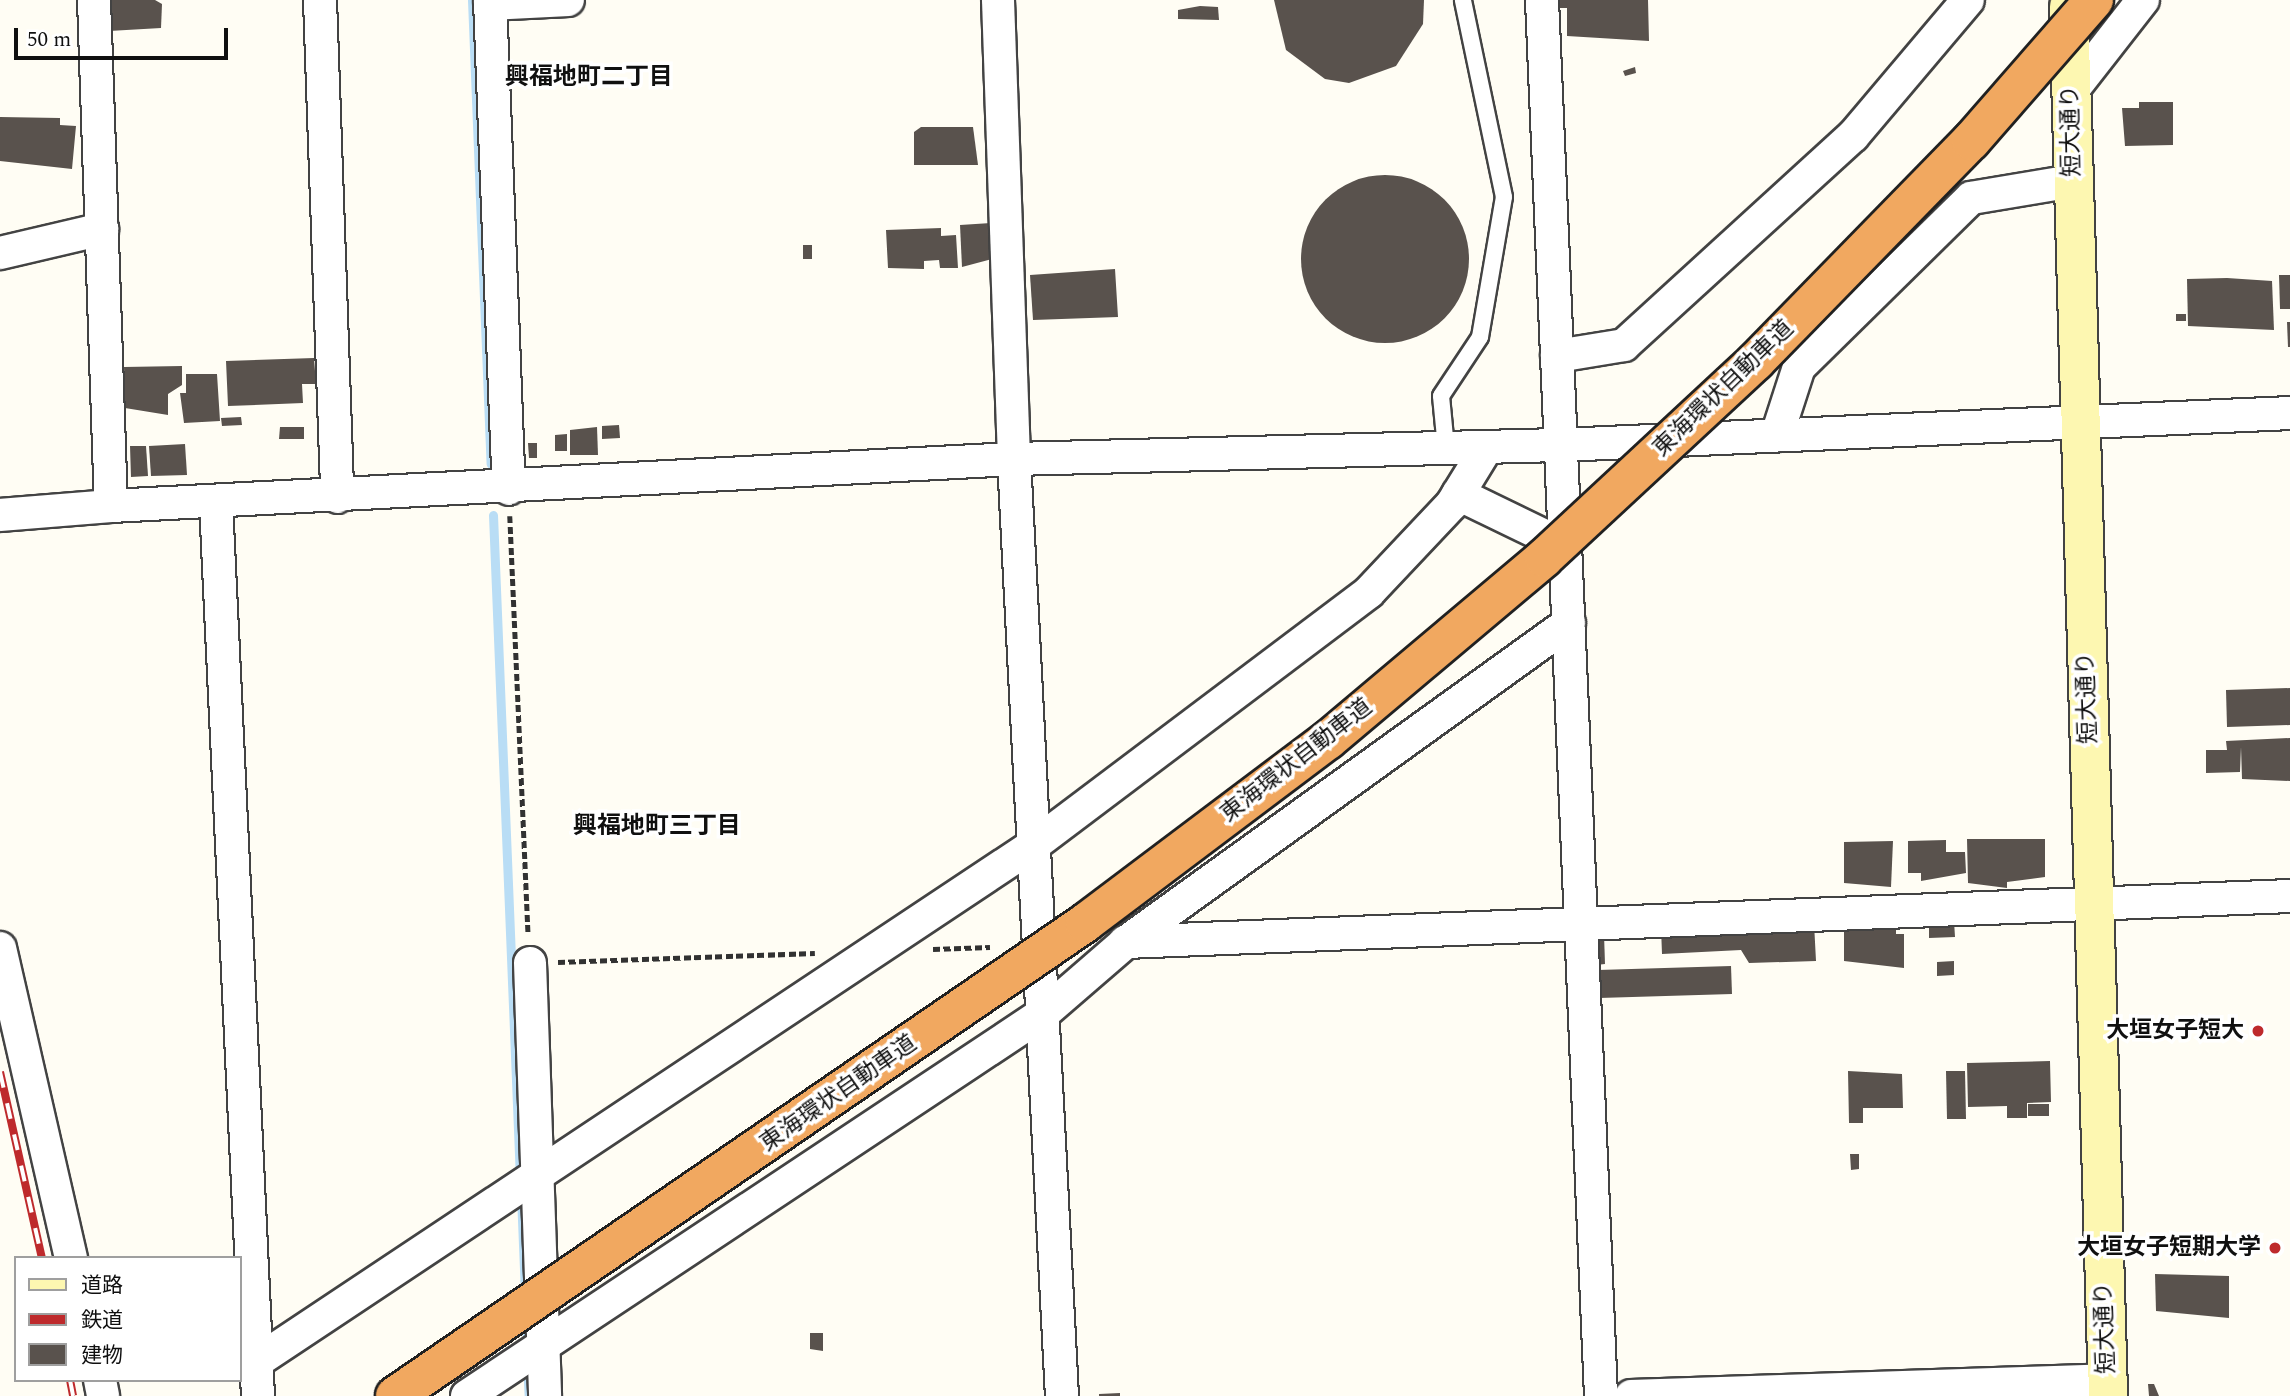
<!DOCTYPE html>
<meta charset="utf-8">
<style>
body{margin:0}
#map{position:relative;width:2290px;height:1396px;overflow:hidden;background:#fffdf4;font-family:Spectral,"Noto Sans JP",serif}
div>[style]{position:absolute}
.stream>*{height:9px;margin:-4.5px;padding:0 4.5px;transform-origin:4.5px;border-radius:4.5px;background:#b9ddf5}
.building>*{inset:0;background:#59524d}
.round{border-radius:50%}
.path>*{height:4.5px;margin-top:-2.25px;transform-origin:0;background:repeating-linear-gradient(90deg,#323232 0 7px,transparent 0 10.5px)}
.roads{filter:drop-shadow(2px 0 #434343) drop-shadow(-2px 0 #434343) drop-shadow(0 2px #434343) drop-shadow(0 -2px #434343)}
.lane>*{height:16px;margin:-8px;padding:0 8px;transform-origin:8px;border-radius:8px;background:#fff}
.street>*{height:32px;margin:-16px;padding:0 16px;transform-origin:16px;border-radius:16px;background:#fff}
.secondary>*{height:38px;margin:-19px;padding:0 19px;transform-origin:19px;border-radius:19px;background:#fdf7b1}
.rail>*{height:8px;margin-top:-4px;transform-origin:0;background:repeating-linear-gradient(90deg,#fff 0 16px,#be2a2c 0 32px);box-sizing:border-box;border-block:2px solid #be2a2c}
.bridges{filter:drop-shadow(2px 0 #212121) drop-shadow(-2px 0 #212121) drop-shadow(0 2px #212121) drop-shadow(0 -2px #212121)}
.highway-bridge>*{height:38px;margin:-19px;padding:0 19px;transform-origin:19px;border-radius:19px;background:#f1a860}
.dots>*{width:19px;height:19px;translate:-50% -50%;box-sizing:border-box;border:4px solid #fff;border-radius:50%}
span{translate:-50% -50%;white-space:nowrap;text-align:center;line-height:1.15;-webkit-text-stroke:7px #fff;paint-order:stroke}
.street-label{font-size:23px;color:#101010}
.poi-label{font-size:23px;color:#101010;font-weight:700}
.right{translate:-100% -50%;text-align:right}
.neighbourhood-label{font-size:24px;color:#101010;font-weight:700}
.legend{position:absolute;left:14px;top:1256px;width:228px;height:126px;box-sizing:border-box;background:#fff;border:2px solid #9f9f9f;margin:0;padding:9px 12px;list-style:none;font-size:21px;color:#101010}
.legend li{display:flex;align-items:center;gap:14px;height:35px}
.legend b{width:35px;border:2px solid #9f9f9f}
.scale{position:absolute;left:14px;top:28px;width:214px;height:32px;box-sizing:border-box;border:4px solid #101010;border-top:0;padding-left:9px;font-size:21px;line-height:24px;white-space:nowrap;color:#101010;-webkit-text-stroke:5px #fff;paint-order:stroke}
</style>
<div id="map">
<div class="stream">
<div style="left:472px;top:0;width:464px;rotate:87.7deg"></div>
<div style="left:493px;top:515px;width:664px;rotate:87.67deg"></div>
<div style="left:521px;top:1195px;width:98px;rotate:87.7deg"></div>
<div style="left:526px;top:1317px;width:32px;rotate:88deg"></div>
<div style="left:527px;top:1363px;width:33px;rotate:87deg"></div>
</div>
<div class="building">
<div style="clip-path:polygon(108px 0,155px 0,162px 4px,161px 28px,109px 31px)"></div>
<div style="clip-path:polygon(1274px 0,1424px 0,1423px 24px,1396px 66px,1349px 83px,1325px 79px,1286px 50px)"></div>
<div style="clip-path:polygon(1560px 0,1648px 0,1649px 41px,1567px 36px,1567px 8px,1560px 8px)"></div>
<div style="clip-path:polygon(1200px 6px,1218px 7px,1219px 20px,1178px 19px,1178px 10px)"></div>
<div style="clip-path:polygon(1635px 67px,1636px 73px,1625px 76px,1623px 71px)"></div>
<div style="clip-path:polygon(2139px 102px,2173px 102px,2173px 145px,2125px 146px,2122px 108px,2139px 108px)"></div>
<div style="clip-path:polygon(0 117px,60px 118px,60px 125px,76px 126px,72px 169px,0 161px)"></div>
<div style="clip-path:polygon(921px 127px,973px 127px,978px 165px,914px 165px,914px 132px)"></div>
<div class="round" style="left:1301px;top:175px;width:168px;height:168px"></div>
<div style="clip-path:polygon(991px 223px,992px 259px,962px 267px,960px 225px)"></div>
<div style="clip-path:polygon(941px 228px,941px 236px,956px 235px,958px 268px,940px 268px,939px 260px,924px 261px,924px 269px,888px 268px,886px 230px)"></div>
<div style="clip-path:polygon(803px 245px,812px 245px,812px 259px,803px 259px)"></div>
<div style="clip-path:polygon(1115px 269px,1118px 317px,1033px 320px,1030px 275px)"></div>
<div style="clip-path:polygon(2279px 275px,2290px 275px,2290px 309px,2280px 309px)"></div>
<div style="clip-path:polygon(2227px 278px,2272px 281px,2274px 330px,2188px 326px,2187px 279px)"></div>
<div style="clip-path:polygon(2176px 314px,2186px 314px,2186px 321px,2176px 321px)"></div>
<div style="clip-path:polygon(2287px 322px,2290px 322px,2290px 347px,2288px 347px)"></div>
<div style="clip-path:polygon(314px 358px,316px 384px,302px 384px,303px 403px,228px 406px,226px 361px)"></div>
<div style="clip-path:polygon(182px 366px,182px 385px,168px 394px,168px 415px,125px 408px,124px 367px)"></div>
<div style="clip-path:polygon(186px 374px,217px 374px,220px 421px,184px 423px,180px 393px,186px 393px)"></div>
<div style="clip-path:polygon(241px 417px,242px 425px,222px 426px,221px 418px)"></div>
<div style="clip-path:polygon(619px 425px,620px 438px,602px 439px,602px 426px)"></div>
<div style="clip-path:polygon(280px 427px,304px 427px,304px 439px,279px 439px)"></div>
<div style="clip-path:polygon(597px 427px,598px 455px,570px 455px,570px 430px)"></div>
<div style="clip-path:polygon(567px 434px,567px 451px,555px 451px,555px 435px)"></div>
<div style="clip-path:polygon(528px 443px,537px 443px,537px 458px,529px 458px)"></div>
<div style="clip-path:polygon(185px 444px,187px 475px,151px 476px,149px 446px)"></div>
<div style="clip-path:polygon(130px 446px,146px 446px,148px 476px,131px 477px)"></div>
<div style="clip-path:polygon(2290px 688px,2290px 725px,2227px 727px,2226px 690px)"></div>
<div style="clip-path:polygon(2290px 738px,2290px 781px,2242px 779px,2241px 747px,2240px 772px,2206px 773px,2206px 750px,2227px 750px,2226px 741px)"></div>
<div style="clip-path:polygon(1967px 839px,2045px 839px,2045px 877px,2007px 882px,2007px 888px,1968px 883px)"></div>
<div style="clip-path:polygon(1946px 840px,1946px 852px,1965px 852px,1966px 873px,1921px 881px,1921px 873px,1908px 873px,1908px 841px)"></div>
<div style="clip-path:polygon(1893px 841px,1891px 887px,1844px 883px,1844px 842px)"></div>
<div style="clip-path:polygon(1954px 921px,1955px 937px,1929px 938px,1929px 922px)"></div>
<div style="clip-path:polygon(1844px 922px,1896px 922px,1896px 934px,1904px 934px,1904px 968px,1844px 961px)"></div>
<div style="clip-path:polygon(1814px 923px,1816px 961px,1749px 963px,1741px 950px,1662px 954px,1661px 928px)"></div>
<div style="clip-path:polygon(1604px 934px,1605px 964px,1596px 965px,1595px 935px)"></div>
<div style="clip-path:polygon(1954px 961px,1954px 975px,1937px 976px,1937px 962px)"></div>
<div style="clip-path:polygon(1731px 966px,1732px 994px,1599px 998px,1598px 970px)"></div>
<div style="clip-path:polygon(2050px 1061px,2051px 1102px,2027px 1103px,2027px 1118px,2007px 1118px,2007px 1106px,1968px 1107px,1967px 1063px)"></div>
<div style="clip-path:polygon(1848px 1071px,1902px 1074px,1903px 1108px,1863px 1108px,1863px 1123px,1849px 1123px)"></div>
<div style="clip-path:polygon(1946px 1071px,1965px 1071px,1966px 1119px,1947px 1119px)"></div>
<div style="clip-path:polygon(2028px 1104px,2049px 1104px,2049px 1116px,2028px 1116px)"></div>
<div style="clip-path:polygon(1850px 1154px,1859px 1154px,1859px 1169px,1851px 1170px)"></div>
<div style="clip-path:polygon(2155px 1274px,2229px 1276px,2229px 1318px,2156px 1311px)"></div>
<div style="clip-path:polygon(810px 1333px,823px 1333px,823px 1351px,810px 1349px)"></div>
<div style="clip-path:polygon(2148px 1384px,2154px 1384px,2159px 1396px,2149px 1396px)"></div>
<div style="clip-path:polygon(1120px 1393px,1120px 1396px,1099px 1396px,1099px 1394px)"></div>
</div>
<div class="path">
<div style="left:510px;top:516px;width:418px;rotate:87.5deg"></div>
<div style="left:933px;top:949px;width:57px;rotate:-2deg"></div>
<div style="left:558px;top:962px;width:257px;rotate:-2deg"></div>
</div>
<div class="roads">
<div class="lane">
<div style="left:1446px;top:448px;width:52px;rotate:-95.5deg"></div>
<div style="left:1441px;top:396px;width:71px;rotate:-56.5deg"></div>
<div style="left:1480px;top:337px;width:142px;rotate:-80.3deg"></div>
<div style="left:1504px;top:197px;width:201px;rotate:-101.8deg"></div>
</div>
<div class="street">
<div style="left:94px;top:0;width:506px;rotate:88.08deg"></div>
<div style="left:111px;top:506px;width:904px;rotate:-2.98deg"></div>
<div style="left:1014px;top:459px;width:547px;rotate:-1.47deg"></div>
<div style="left:1561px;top:445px;width:730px;rotate:-2.51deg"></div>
<div style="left:320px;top:0;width:497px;rotate:88deg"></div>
<div style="left:490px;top:0;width:489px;rotate:87.8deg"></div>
<div style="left:998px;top:0;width:459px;rotate:88deg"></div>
<div style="left:1014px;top:459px;width:938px;rotate:87.07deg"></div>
<div style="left:1542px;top:0;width:1397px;rotate:87.58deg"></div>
<div style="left:490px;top:4px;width:78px;rotate:-2.9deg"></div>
<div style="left:2071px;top:92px;width:117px;rotate:-52deg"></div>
<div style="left:0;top:253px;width:105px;rotate:-13.2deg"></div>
<div style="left:1557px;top:356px;width:68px;rotate:-9.3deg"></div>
<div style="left:1624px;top:345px;width:310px;rotate:-42.4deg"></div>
<div style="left:1853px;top:136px;width:178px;rotate:-49.8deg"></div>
<div style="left:1777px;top:435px;width:71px;rotate:-72.1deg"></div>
<div style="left:1799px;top:367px;width:241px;rotate:-44.5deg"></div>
<div style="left:1971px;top:198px;width:103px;rotate:-9.5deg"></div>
<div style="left:1458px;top:494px;width:119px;rotate:25.9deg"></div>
<div style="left:216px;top:503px;width:894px;rotate:87.31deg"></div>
<div style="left:0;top:515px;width:111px;rotate:-4.6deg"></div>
<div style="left:1125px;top:942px;width:1166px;rotate:-2.26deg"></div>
<div style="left:0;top:948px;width:318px;rotate:77.1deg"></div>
<div style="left:530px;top:963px;width:433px;rotate:88deg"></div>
<div style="left:256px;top:1362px;width:936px;rotate:-33.62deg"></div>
<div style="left:1035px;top:844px;width:418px;rotate:-37deg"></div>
<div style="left:1369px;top:592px;width:121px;rotate:-46.7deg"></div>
<div style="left:1452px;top:504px;width:67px;rotate:-58.4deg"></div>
<div style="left:100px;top:1380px;width:16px;rotate:79deg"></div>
<div style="left:467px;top:1396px;width:693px;rotate:-33.58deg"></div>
<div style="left:1044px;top:1013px;width:108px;rotate:-40.9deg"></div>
<div style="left:1126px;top:942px;width:546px;rotate:-35.76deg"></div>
<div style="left:1631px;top:1396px;width:476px;rotate:-1.9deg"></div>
</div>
<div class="secondary">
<div style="left:2069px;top:6px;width:1391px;rotate:88.39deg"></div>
</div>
</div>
<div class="rail">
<div style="left:0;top:1072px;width:191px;rotate:77.3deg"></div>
<div style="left:70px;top:1380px;width:16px;rotate:79deg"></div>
</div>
<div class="bridges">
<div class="highway-bridge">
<div style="left:395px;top:1396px;width:837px;rotate:-34.43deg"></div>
<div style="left:1085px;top:923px;width:304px;rotate:-37deg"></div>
<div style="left:1328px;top:740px;width:282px;rotate:-40.1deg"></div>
<div style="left:1544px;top:558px;width:289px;rotate:-42.9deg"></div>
<div style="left:1756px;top:361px;width:308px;rotate:-45.7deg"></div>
<div style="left:1971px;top:141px;width:187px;rotate:-48.9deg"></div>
</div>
</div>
<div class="dots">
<div style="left:2258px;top:1031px;background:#be2a2c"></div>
<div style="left:2275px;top:1248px;background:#be2a2c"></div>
</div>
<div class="street-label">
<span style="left:2072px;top:131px;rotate:-91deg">短大通り</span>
<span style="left:1724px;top:389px;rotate:-44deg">東海環状自動車道</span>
<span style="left:2088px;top:698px;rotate:-92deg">短大通り</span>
<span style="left:1297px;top:761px;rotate:-38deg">東海環状自動車道</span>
<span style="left:839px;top:1094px;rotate:-35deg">東海環状自動車道</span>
<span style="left:2106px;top:1328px;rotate:-92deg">短大通り</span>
</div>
<div class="poi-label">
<span class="right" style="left:2244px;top:1031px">大垣女子短大</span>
<span class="right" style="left:2261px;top:1248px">大垣女子短期大学</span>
</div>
<div class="neighbourhood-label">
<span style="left:589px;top:78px">興福地町二丁目</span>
<span style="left:657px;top:827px">興福地町三丁目</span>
</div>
<ul class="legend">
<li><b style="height:9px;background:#fdf7b1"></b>道路</li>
<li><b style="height:9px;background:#be2a2c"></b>鉄道</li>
<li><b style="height:19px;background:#59524d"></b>建物</li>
</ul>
<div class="scale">50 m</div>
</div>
